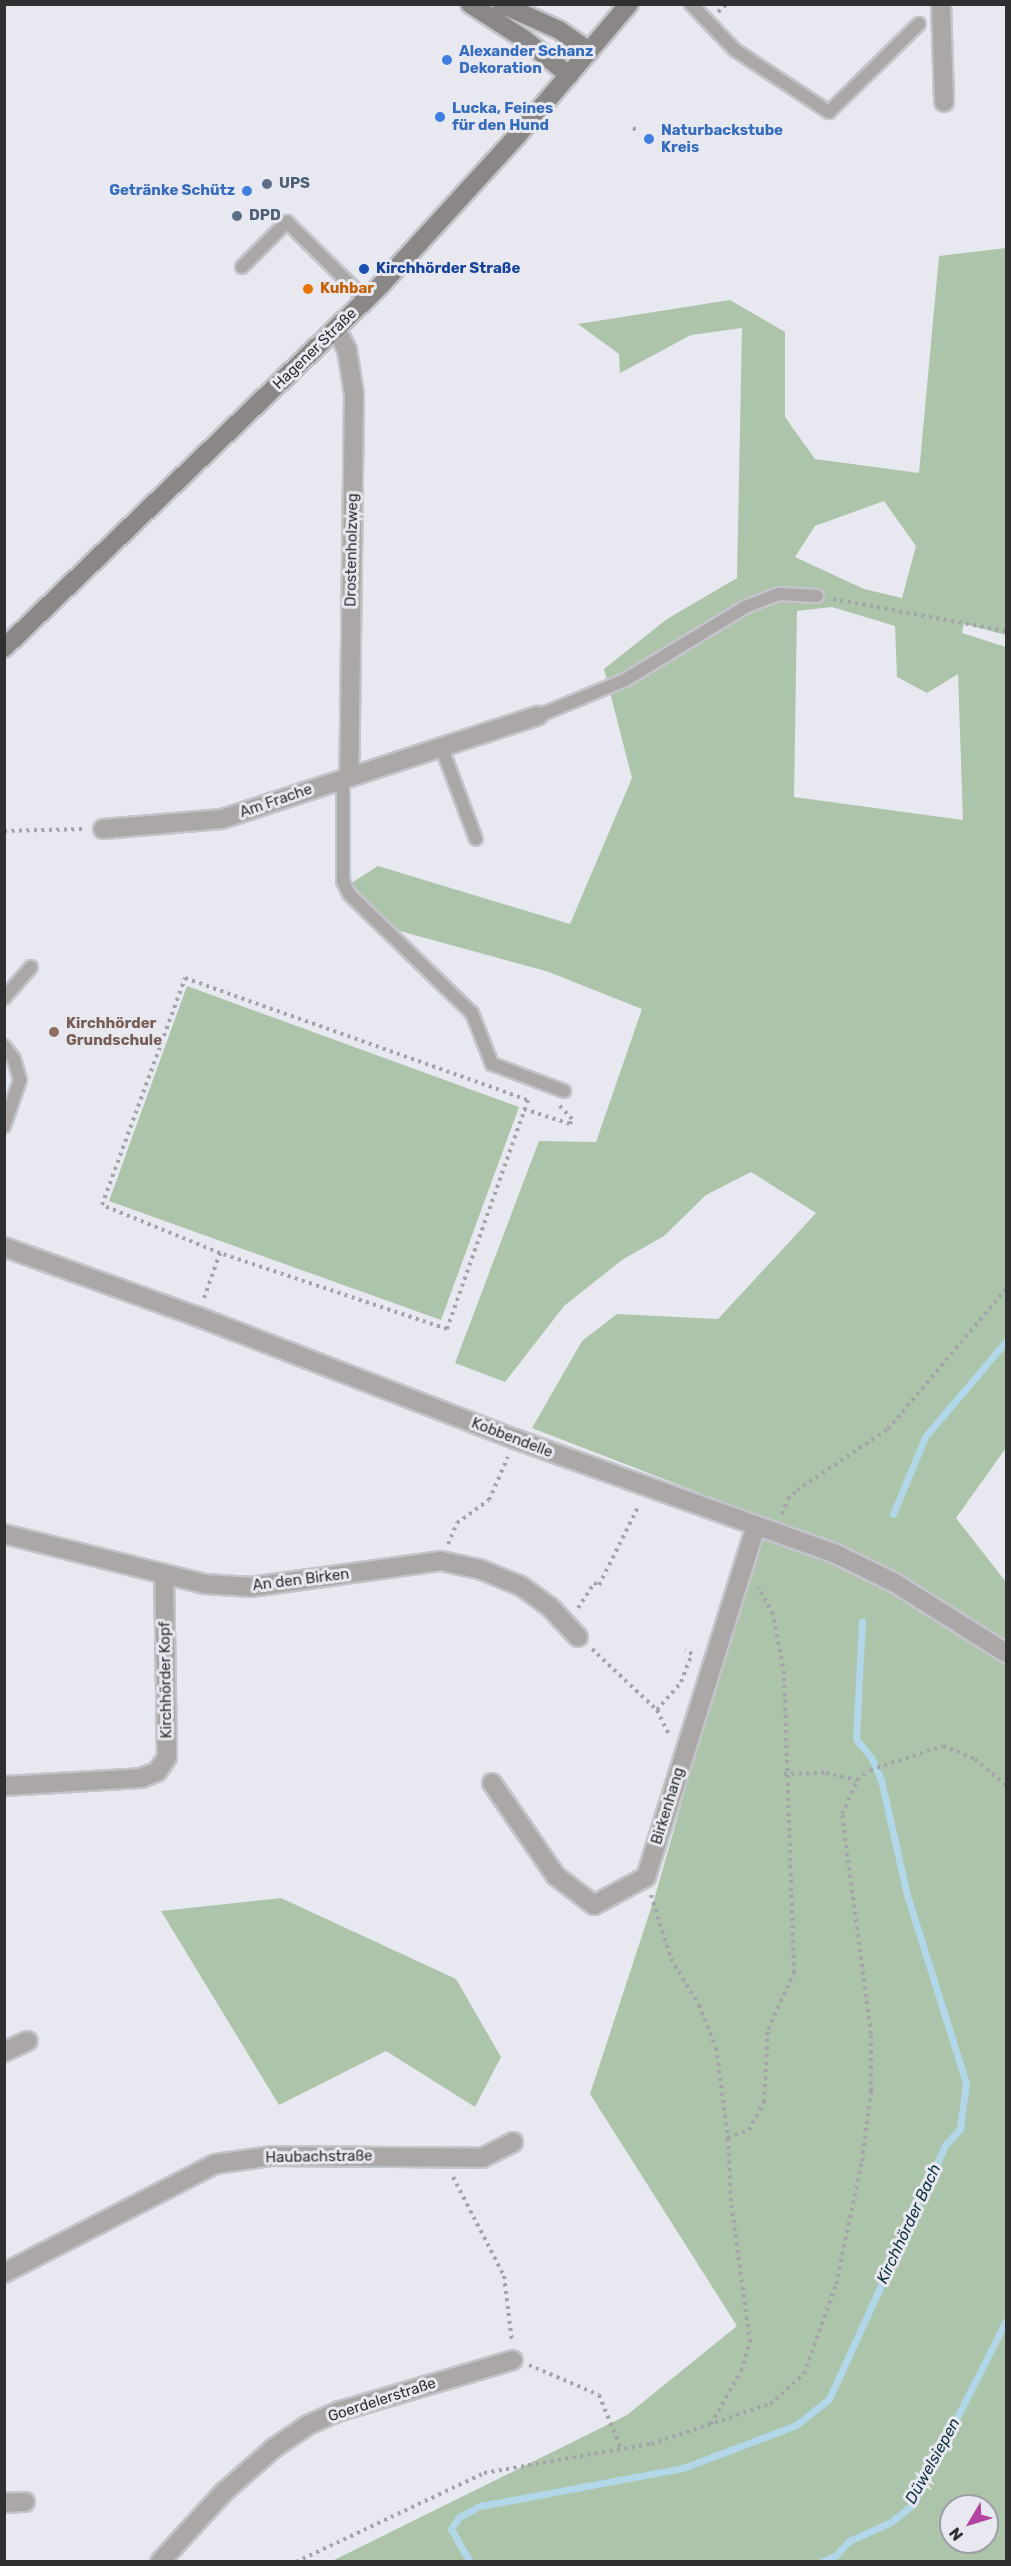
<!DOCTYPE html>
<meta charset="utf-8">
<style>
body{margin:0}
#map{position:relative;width:1011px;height:2566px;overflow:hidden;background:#e8e9f0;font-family:Rubik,sans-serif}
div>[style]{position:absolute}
.green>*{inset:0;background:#acc4aa}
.stream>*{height:7px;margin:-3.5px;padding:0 3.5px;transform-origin:3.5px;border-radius:3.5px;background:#b1d7e9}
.path>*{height:4px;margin-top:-2px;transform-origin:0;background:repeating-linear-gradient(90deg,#a3a4a9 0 3px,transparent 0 7.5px)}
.roads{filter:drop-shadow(2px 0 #c3c4ca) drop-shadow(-2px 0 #c3c4ca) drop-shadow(0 2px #c3c4ca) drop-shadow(0 -2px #c3c4ca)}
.lane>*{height:12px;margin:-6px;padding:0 6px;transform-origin:6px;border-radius:6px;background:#aba7a7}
.street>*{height:18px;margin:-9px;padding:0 9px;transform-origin:9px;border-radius:9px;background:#aba7a7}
.secondary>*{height:18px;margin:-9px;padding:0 9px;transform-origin:9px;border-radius:9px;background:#8c8787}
.dots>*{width:16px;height:16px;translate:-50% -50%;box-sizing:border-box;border:3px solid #e8e9f0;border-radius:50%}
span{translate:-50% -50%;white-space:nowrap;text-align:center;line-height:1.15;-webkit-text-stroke:6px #e8e9f0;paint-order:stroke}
.shop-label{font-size:15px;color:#366cbe;font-weight:700}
.left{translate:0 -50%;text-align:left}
.right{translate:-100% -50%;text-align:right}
.service-label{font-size:15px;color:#4e5e75;font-weight:700}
.transit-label{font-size:15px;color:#164399;font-weight:700}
.food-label{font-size:15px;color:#c56008;font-weight:700}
.street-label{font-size:15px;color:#303033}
.education-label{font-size:15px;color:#785e54;font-weight:700}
.water-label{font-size:16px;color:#103240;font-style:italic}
.frame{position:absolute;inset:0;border:6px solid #303033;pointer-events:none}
.north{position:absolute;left:939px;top:2494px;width:60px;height:60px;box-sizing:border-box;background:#e8e9f0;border:2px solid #9e9fa4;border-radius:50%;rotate:232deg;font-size:16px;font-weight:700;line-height:24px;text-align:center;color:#303033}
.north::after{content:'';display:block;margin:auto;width:21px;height:27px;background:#b243a1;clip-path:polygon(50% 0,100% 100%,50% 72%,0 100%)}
</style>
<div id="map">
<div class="green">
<div style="clip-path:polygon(evenodd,1006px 248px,1006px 635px,964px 624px,962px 633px,1006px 647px,1006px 1448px,956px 1518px,1006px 1582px,1006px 2561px,330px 2562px,627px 2415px,737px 2326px,590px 2094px,656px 1893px,762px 1517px,532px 1428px,582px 1341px,617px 1314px,718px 1319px,816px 1213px,751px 1172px,706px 1195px,664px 1236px,622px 1260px,564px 1306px,505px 1382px,455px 1363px,539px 1141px,596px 1142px,642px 1009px,549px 972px,396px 930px,350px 884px,378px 866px,570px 924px,632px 778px,604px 669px,667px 619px,737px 578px,742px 328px,691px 335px,620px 373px,619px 354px,578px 324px,730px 300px,785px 332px,785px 417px,815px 459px,919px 473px,939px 256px,1006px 248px,884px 501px,916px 546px,902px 598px,864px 589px,795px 557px,815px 526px,884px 501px,1006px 248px,832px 607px,895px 626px,897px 677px,927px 693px,958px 674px,963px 820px,794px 797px,797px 611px,832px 607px,1006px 248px,951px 2506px,987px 2506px,987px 2542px,951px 2542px,951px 2506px)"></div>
<div style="clip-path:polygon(187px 986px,519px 1107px,441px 1320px,109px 1201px)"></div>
<div style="clip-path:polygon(281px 1898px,456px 1979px,501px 2057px,475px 2107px,386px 2051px,279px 2105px,161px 1911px)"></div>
</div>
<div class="stream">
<div style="left:893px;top:1514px;width:83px;rotate:-67.4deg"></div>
<div style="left:925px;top:1437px;width:126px;rotate:-49.8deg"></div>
<div style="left:470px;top:2562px;width:38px;rotate:-120deg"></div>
<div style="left:451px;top:2529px;width:14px;rotate:-56deg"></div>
<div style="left:459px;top:2517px;width:24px;rotate:-28deg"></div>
<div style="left:480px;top:2506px;width:207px;rotate:-10.6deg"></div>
<div style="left:683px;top:2468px;width:121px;rotate:-20.8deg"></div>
<div style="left:796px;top:2425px;width:42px;rotate:-38.2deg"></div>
<div style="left:829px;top:2399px;width:281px;rotate:-65.4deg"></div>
<div style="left:946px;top:2144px;width:21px;rotate:-47deg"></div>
<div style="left:960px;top:2129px;width:46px;rotate:-82.6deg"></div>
<div style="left:966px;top:2083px;width:197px;rotate:-107.4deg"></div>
<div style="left:907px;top:1895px;width:118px;rotate:-102.7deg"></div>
<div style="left:881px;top:1780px;width:25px;rotate:-113deg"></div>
<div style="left:871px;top:1757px;width:23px;rotate:-130deg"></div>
<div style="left:856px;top:1739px;width:118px;rotate:-87.1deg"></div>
<div style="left:821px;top:2562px;width:17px;rotate:-25deg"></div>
<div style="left:836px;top:2555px;width:19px;rotate:-47deg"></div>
<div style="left:849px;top:2541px;width:46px;rotate:-24.3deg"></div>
<div style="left:891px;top:2522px;width:28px;rotate:-39deg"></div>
<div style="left:913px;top:2504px;width:205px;rotate:-63.1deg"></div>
</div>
<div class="path">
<div style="left:718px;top:12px;width:12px;rotate:-42deg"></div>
<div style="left:633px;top:128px;width:7px;rotate:34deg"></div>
<div style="left:833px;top:599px;width:176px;rotate:10.5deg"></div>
<div style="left:4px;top:831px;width:80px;rotate:-1.4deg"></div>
<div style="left:185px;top:978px;width:364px;rotate:19.6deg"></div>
<div style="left:528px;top:1100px;width:243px;rotate:109.5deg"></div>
<div style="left:447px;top:1329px;width:239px;rotate:-161.5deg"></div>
<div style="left:220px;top:1253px;width:127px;rotate:-157.9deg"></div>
<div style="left:102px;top:1205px;width:242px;rotate:-69.9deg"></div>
<div style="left:524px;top:1109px;width:48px;rotate:18.1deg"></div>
<div style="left:570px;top:1124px;width:5px;rotate:-68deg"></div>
<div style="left:572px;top:1119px;width:18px;rotate:-133deg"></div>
<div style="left:204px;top:1298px;width:48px;rotate:-70.4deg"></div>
<div style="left:782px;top:1514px;width:16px;rotate:-68deg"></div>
<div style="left:788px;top:1499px;width:13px;rotate:-45deg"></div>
<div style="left:797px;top:1490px;width:110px;rotate:-33.8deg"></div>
<div style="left:888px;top:1429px;width:183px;rotate:-49.9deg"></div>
<div style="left:448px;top:1544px;width:23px;rotate:-67deg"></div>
<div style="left:457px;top:1523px;width:39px;rotate:-36deg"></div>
<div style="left:489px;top:1500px;width:47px;rotate:-66.2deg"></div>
<div style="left:578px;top:1608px;width:30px;rotate:-57deg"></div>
<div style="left:594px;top:1583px;width:5px;rotate:22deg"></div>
<div style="left:599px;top:1585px;width:89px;rotate:-63.4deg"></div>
<div style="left:592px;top:1649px;width:89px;rotate:43.2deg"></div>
<div style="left:657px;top:1710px;width:37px;rotate:-49deg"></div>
<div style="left:681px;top:1682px;width:30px;rotate:-69deg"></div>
<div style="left:692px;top:1654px;width:8px;rotate:-150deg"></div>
<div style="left:657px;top:1710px;width:30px;rotate:64deg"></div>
<div style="left:784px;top:1774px;width:42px;rotate:-1.4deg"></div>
<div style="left:826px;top:1773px;width:32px;rotate:13deg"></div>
<div style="left:651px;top:1895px;width:67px;rotate:72.6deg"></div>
<div style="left:671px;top:1959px;width:54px;rotate:58.7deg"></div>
<div style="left:699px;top:2005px;width:46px;rotate:68.4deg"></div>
<div style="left:716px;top:2048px;width:91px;rotate:82.4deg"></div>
<div style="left:453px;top:2177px;width:111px;rotate:62.7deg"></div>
<div style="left:504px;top:2276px;width:66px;rotate:83.1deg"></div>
<div style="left:529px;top:2365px;width:76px;rotate:23.2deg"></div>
<div style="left:599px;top:2395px;width:58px;rotate:67.8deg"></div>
<div style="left:711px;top:2424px;width:61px;rotate:-60.5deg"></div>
<div style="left:741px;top:2371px;width:30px;rotate:-73deg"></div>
<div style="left:750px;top:2342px;width:142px;rotate:-97.7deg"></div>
<div style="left:731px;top:2201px;width:63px;rotate:-92.7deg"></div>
<div style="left:728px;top:2138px;width:22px;rotate:-21deg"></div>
<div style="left:749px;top:2130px;width:32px;rotate:-62deg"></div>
<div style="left:764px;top:2102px;width:73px;rotate:-86.9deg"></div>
<div style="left:768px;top:2029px;width:62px;rotate:-65.1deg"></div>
<div style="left:794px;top:1973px;width:299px;rotate:-91.9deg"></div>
<div style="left:784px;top:1674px;width:61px;rotate:-100.4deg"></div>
<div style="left:773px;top:1614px;width:31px;rotate:-119deg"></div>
<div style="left:296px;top:2562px;width:208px;rotate:-25.3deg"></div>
<div style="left:484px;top:2473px;width:169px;rotate:-9.9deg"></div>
<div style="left:651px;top:2444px;width:126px;rotate:-18.6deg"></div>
<div style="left:770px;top:2404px;width:45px;rotate:-41.4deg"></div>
<div style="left:804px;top:2374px;width:96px;rotate:-70.4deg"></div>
<div style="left:836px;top:2284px;width:126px;rotate:-78.1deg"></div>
<div style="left:862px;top:2161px;width:71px;rotate:-82.7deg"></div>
<div style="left:871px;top:2091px;width:57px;rotate:-90deg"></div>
<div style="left:871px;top:2034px;width:222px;rotate:-97.5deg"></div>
<div style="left:842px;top:1814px;width:37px;rotate:-66deg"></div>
<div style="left:857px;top:1780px;width:16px;rotate:-38deg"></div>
<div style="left:870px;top:1770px;width:77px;rotate:-18.2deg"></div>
<div style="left:943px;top:1746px;width:35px;rotate:22deg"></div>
<div style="left:975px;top:1759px;width:40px;rotate:40deg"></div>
</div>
<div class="roads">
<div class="lane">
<div style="left:691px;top:4px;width:64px;rotate:46.3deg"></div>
<div style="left:735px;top:50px;width:113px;rotate:33.4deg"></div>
<div style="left:829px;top:112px;width:126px;rotate:-44.4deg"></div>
<div style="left:242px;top:267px;width:64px;rotate:-45deg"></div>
<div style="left:287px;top:222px;width:111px;rotate:44.6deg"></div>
<div style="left:538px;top:716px;width:94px;rotate:-22.5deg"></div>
<div style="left:625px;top:680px;width:140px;rotate:-31.3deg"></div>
<div style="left:745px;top:607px;width:36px;rotate:-21deg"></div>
<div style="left:779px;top:594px;width:38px;rotate:3deg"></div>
<div style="left:441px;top:746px;width:99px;rotate:69.4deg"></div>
<div style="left:343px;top:778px;width:103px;rotate:90deg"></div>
<div style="left:343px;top:881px;width:14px;rotate:65deg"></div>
<div style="left:349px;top:894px;width:171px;rotate:44.1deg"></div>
<div style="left:472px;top:1013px;width:55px;rotate:68.6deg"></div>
<div style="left:492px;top:1064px;width:77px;rotate:20.6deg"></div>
<div style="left:4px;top:998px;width:41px;rotate:-48.9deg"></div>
<div style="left:4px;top:1046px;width:16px;rotate:52deg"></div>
<div style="left:14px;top:1059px;width:22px;rotate:74deg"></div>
<div style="left:20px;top:1080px;width:49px;rotate:109.2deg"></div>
</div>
<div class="street">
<div style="left:941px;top:4px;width:98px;rotate:88.2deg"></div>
<div style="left:336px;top:329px;width:24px;rotate:62deg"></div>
<div style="left:347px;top:350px;width:45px;rotate:81deg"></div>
<div style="left:354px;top:394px;width:382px;rotate:90.7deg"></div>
<div style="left:103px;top:829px;width:119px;rotate:-4.8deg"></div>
<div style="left:222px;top:819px;width:332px;rotate:-18.1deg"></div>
<div style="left:4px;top:1247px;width:204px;rotate:19.8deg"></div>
<div style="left:196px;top:1316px;width:342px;rotate:21.1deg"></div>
<div style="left:515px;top:1439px;width:341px;rotate:19.7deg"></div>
<div style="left:836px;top:1554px;width:66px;rotate:26.2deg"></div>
<div style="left:895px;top:1583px;width:131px;rotate:32.2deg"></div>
<div style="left:4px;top:1534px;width:207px;rotate:14deg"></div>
<div style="left:205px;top:1584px;width:46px;rotate:3.7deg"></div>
<div style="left:251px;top:1587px;width:192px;rotate:-7.8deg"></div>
<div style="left:441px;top:1561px;width:39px;rotate:12deg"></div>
<div style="left:479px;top:1569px;width:45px;rotate:22deg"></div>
<div style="left:521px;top:1586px;width:36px;rotate:36deg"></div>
<div style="left:550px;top:1607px;width:41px;rotate:47deg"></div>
<div style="left:492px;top:1783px;width:113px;rotate:55.5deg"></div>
<div style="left:556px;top:1876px;width:48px;rotate:37.3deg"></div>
<div style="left:594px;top:1905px;width:59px;rotate:-28.3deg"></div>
<div style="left:646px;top:1877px;width:367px;rotate:-72.6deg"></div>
<div style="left:4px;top:1786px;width:137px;rotate:-3.3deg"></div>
<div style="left:141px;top:1778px;width:17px;rotate:-21deg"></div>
<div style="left:157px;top:1772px;width:18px;rotate:-56deg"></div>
<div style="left:167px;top:1757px;width:181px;rotate:-90.9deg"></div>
<div style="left:4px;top:2052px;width:26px;rotate:-25deg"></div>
<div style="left:4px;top:2273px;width:237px;rotate:-27.3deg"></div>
<div style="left:215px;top:2164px;width:58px;rotate:-8deg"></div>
<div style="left:272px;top:2156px;width:210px;rotate:0.5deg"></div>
<div style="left:482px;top:2158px;width:35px;rotate:-27deg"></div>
<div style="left:4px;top:2503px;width:21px;rotate:-3deg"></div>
<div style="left:160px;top:2562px;width:95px;rotate:-47.6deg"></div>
<div style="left:224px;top:2492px;width:67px;rotate:-41.3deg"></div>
<div style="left:274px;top:2448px;width:41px;rotate:-34.1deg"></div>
<div style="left:308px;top:2425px;width:35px;rotate:-24deg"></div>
<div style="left:340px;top:2411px;width:180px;rotate:-16.4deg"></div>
</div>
<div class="secondary">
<div style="left:470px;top:4px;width:64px;rotate:32.9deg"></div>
<div style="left:524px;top:39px;width:58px;rotate:38.7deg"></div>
<div style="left:501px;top:4px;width:64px;rotate:24.1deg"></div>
<div style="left:559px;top:30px;width:37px;rotate:35deg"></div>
<div style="left:4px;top:648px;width:522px;rotate:-43.91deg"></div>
<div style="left:380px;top:286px;width:203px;rotate:-47.6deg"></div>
<div style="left:517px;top:136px;width:173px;rotate:-49.7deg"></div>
</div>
</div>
<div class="dots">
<div style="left:447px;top:60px;background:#3f7fe0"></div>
<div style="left:440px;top:117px;background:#3f7fe0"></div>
<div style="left:649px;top:139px;background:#3f7fe0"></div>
<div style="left:267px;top:184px;background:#5c6f8a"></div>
<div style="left:247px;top:191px;background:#3f7fe0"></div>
<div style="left:237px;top:216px;background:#5c6f8a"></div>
<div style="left:364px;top:269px;background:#1a4fb4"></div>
<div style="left:308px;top:289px;background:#e8710a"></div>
<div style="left:54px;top:1032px;background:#8d6e63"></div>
</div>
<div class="shop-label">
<span class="left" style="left:459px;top:60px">Alexander Schanz<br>Dekoration</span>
<span class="left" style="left:452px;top:117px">Lucka, Feines<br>für den Hund</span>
<span class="left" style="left:661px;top:139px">Naturbackstube<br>Kreis</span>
<span class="right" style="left:235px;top:191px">Getränke Schütz</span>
</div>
<div class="service-label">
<span class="left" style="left:279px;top:184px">UPS</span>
<span class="left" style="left:249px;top:216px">DPD</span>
</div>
<div class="transit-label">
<span class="left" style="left:376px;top:269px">Kirchhörder Straße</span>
</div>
<div class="food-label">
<span class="left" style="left:320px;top:289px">Kuhbar</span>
</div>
<div class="street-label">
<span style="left:315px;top:349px;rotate:-44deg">Hagener Straße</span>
<span style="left:352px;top:550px;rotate:-89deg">Drostenholzweg</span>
<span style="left:276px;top:801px;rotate:-19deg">Am Frache</span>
<span style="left:512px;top:1438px;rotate:21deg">Kobbendelle</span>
<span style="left:301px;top:1580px;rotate:-7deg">An den Birken</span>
<span style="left:166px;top:1680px;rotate:-91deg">Kirchhörder Kopf</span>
<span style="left:668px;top:1806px;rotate:-73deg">Birkenhang</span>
<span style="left:319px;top:2157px;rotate:-1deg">Haubachstraße</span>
<span style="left:382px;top:2400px;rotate:-18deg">Goerdelerstraße</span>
</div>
<div class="education-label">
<span class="left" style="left:66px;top:1032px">Kirchhörder<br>Grundschule</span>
</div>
<div class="water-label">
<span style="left:909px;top:2224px;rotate:-65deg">Kirchhörder Bach</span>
<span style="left:933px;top:2461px;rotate:-61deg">Düwelsiepen</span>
</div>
<div class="frame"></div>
<div class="north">N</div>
</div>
